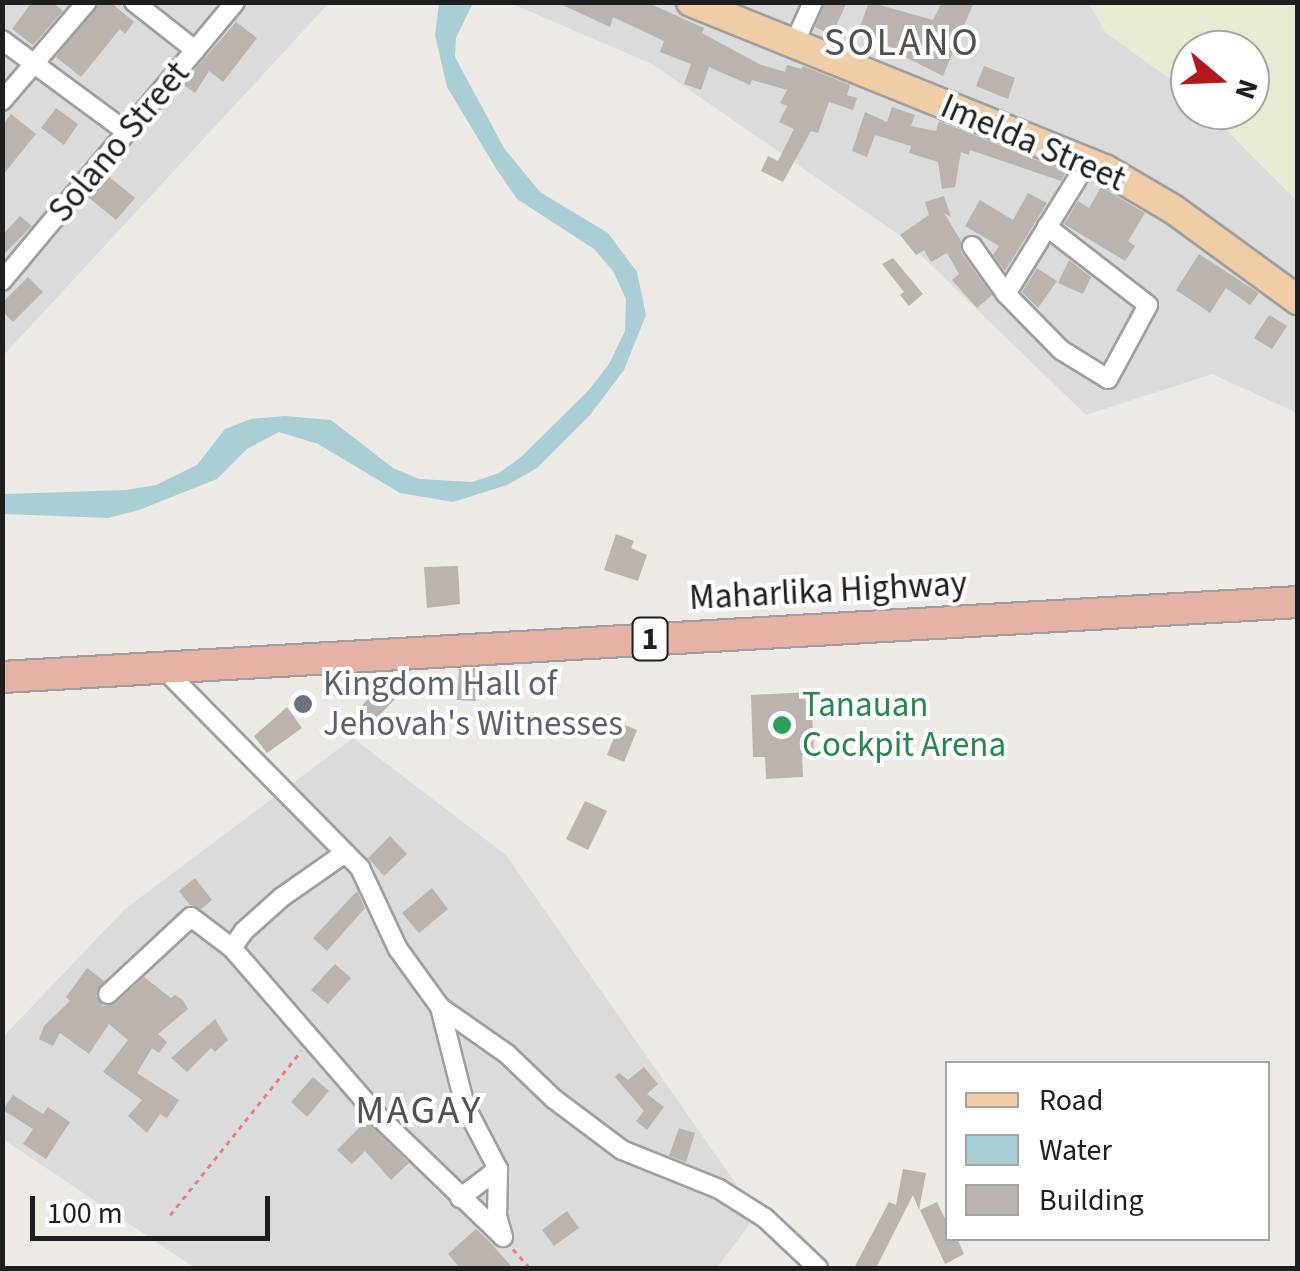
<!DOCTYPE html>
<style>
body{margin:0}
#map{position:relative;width:1300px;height:1271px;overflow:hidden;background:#edeae5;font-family:"Source Sans 3",sans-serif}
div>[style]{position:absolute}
.residential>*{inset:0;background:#dbdbdb}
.farmland>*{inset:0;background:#e9ead2}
.water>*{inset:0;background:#aaced6}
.building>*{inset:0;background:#bab3ae}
.path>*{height:2.5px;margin-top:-1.25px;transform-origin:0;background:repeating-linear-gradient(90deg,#e8817b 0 5px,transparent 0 10px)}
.roads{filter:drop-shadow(2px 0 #9f9f9f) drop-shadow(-2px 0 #9f9f9f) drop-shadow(0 2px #9f9f9f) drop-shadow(0 -2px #9f9f9f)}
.minor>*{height:18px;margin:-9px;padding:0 9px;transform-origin:9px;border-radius:9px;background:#fff}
.primary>*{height:28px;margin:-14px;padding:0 14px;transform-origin:14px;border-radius:14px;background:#f0cda7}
.trunk>*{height:30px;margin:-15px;padding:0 15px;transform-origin:15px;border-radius:15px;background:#e6b2a6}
.dots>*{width:28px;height:28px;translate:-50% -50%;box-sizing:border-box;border:5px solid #fff;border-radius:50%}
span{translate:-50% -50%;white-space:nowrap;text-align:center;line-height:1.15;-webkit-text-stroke:8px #fff;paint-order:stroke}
.shield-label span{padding:2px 8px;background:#fff;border:2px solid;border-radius:8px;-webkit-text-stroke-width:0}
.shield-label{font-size:32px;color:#1e1e1e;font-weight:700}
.street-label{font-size:35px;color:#1e1e1e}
.worship-label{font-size:35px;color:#5b616d}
.left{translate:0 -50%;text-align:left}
.leisure-label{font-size:35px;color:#27864d}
.quarter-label{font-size:40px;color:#515151;letter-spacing:2.5px}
.frame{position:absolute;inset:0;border:5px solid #1e1e1e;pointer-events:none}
.legend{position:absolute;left:945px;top:1061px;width:325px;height:180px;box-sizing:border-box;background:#fff;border:2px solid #a5a5a5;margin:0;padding:12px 18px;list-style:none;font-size:30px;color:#1e1e1e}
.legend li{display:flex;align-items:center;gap:20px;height:50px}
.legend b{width:50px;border:2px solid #a5a5a5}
.north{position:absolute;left:1170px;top:30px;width:100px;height:100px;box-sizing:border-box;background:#fff;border:2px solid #a5a5a5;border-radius:50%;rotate:109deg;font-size:28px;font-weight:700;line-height:40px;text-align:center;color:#1e1e1e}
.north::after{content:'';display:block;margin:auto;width:35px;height:45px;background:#b3181f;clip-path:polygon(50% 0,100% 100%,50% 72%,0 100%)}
.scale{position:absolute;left:30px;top:1196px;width:240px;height:45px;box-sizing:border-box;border:5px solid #1e1e1e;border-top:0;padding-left:12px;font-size:30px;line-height:35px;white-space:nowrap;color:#1e1e1e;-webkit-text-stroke:8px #fff;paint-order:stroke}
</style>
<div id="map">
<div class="residential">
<div style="clip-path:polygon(3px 3px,329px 3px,3px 356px)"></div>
<div style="clip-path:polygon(510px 3px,1089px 3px,1106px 33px,1181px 84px,1190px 93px,1190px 110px,1207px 110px,1297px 201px,1297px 413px,1212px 374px,1086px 415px,902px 237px,652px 64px)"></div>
<div style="clip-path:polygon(353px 738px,506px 855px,757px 1214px,717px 1268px,195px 1268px,3px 1139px,2px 1038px,125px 909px)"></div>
</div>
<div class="farmland">
<div style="clip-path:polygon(1089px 3px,1297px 3px,1297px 201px,1207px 110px,1250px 110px,1250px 50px,1190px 50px,1190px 93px,1106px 33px)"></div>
</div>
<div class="water">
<div style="clip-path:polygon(439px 3px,473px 3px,456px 38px,455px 57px,504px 148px,540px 192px,608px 233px,637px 272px,646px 315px,624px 370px,590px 415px,537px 468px,507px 485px,453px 502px,400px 493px,318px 444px,279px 432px,247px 449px,217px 479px,139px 510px,108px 518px,3px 514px,3px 494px,126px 490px,156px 485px,197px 465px,225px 429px,251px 419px,285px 416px,331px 420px,393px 468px,419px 479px,472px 482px,499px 473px,521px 457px,588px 391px,609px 364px,625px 331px,626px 299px,613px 271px,594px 249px,517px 199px,497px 170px,447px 87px,435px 35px)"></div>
</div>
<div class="building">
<div style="clip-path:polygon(32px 2px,52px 2px,63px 11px,33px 45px,12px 29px)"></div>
<div style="clip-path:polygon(99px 2px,110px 2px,134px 22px,125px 34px,120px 29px,81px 77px,56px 57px)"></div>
<div style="clip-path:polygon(556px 2px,646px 2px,704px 28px,702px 33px,759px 64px,785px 72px,787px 65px,801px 69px,803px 66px,850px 85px,847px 95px,857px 98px,853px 110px,829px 102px,818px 133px,811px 131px,783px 182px,761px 171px,768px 156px,778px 161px,794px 129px,779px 122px,787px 106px,780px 103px,787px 90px,752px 80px,750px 85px,709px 67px,701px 90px,684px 84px,691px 64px,660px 52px,664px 41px,613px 17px,610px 27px)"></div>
<div style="clip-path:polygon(825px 2px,847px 2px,832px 35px,815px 27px)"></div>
<div style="clip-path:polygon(869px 2px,933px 20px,942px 2px,974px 2px,943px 76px,901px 55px,902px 51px,857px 35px)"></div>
<div style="clip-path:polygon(236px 22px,257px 38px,223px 82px,209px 71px,195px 93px,182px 84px)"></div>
<div style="clip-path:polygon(984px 66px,1015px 78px,1008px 99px,976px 86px)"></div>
<div style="clip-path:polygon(892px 107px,915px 115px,911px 126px,936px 131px,939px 121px,1066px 172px,1061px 181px,970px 150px,969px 155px,961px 152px,955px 187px,942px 189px,938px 162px,909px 153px,911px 146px,875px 135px,867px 157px,852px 151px,865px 112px,887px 122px)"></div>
<div style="clip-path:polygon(56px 108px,78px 124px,64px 145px,41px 128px)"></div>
<div style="clip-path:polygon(11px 114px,36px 134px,2px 176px,2px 126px)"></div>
<div style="clip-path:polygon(107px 175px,135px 198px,116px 220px,88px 197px)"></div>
<div style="clip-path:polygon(1101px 187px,1145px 213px,1128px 241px,1135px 246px,1125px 261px,1064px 224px,1078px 201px,1089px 208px)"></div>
<div style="clip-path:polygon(1028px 193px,1047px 203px,1005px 271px,993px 255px,999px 246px,965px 226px,980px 200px,1013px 220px)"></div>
<div style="clip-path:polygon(944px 196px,951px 217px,944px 213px,961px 241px,961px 252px,992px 295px,977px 308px,952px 280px,959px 274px,947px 253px,931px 262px,924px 250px,916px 255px,900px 235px,929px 215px,925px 202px)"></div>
<div style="clip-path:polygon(20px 216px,32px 226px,2px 256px,2px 235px)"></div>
<div style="clip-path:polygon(1199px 254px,1259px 293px,1250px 305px,1226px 288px,1210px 313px,1176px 290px)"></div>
<div style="clip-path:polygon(893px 258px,923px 294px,909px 306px,900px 295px,904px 292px,882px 264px)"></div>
<div style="clip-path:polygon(1069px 260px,1091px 277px,1083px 294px,1058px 283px)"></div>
<div style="clip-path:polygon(1037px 268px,1057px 281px,1038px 308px,1022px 292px)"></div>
<div style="clip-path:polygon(28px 277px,43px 292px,13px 322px,2px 311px,2px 303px)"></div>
<div style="clip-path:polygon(1269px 315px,1287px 326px,1272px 349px,1254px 338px)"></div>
<div style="clip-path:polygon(616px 534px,634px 541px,631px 548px,647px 555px,638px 581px,604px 570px)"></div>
<div style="clip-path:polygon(458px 566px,460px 604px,427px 608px,424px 567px)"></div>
<div style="clip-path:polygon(478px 668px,476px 701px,457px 700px,459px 669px)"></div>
<div style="clip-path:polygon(382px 684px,395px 699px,371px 724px,358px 710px)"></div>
<div style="clip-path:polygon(811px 692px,814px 754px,802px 755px,803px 777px,766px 779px,765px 757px,753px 757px,751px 695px)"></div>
<div style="clip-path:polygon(287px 707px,302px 728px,267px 753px,254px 736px)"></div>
<div style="clip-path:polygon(620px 723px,637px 730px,624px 762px,607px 755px)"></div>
<div style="clip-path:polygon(585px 801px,607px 811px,588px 850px,566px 839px)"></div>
<div style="clip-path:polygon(390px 836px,407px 854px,384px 876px,368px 858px)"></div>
<div style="clip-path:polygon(195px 878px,212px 900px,201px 909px,190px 905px,179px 891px)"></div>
<div style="clip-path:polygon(432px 888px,448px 909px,419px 933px,402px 913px)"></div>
<div style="clip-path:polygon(357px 891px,365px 908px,327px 951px,313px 938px)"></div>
<div style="clip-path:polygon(335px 964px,351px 978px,328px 1004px,311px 990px)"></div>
<div style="clip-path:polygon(87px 968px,104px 981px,96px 996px,103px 1006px,116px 1003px,144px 977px,171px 998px,175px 995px,183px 1000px,188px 1009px,158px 1034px,167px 1042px,159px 1053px,152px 1048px,137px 1073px,179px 1100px,167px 1118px,160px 1114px,147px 1133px,128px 1116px,142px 1100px,103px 1072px,128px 1040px,109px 1024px,89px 1054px,60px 1033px,53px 1046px,39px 1039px,44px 1026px,70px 1001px,66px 997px)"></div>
<div style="clip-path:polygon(215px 1019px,228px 1040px,215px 1052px,211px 1048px,187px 1072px,171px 1058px)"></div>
<div style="clip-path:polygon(644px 1067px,658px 1084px,647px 1094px,664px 1107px,647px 1130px,636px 1121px,644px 1111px,615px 1077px,619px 1073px,628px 1080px)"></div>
<div style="clip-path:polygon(313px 1077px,329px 1091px,307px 1117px,291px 1102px)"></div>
<div style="clip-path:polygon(13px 1095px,43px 1114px,48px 1107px,70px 1122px,46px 1159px,23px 1144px,33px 1129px,3px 1110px)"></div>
<div style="clip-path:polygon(366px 1121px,409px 1163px,391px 1180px,365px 1151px,352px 1164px,337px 1150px)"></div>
<div style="clip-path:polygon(679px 1128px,695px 1133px,686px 1162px,669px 1156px)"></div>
<div style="clip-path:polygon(903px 1169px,926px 1173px,919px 1210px,913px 1195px,877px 1266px,854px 1268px,889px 1202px,896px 1205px)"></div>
<div style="clip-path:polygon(937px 1202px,948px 1225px,948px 1238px,957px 1238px,964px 1254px,945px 1264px,920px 1210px)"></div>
<div style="clip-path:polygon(567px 1211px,579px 1228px,554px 1246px,542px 1230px)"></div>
<div style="clip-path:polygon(476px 1229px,488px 1240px,513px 1268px,460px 1268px,448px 1254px)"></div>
</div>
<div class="path">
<div style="left:170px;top:1215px;width:210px;rotate:-51.4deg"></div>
<div style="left:513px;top:1249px;width:25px;rotate:48deg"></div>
</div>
<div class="roads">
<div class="minor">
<div style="left:134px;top:2px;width:78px;rotate:38.2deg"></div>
<div style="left:2px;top:40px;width:155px;rotate:36.4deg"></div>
<div style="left:793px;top:46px;width:48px;rotate:-65.6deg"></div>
<div style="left:2px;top:101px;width:130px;rotate:-49.4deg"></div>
<div style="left:972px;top:246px;width:59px;rotate:54.7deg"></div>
<div style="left:1006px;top:294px;width:156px;rotate:-58.3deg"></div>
<div style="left:2px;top:281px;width:363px;rotate:-50.1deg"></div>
<div style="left:1006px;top:294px;width:78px;rotate:45.5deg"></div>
<div style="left:1061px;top:350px;width:55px;rotate:31.7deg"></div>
<div style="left:1108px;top:379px;width:84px;rotate:-61.6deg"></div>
<div style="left:1148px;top:305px;width:128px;rotate:-142.3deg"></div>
<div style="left:163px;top:668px;width:281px;rotate:45.4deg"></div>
<div style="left:360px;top:868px;width:89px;rotate:64.9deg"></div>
<div style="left:398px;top:949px;width:72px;rotate:54.1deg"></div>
<div style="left:440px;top:1007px;width:102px;rotate:75.8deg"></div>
<div style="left:465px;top:1106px;width:71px;rotate:62.4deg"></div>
<div style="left:498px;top:1169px;width:47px;rotate:91.2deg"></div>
<div style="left:497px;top:1216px;width:22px;rotate:74deg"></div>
<div style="left:345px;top:853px;width:77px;rotate:145.1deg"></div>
<div style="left:282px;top:897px;width:51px;rotate:138.2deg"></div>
<div style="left:244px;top:931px;width:21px;rotate:125deg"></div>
<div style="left:232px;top:948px;width:225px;rotate:49deg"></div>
<div style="left:380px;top:1118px;width:170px;rotate:44deg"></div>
<div style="left:108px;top:994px;width:113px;rotate:-42.9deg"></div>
<div style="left:191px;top:917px;width:51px;rotate:37.1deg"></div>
<div style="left:440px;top:1007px;width:82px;rotate:35deg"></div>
<div style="left:507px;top:1054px;width:65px;rotate:43.8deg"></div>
<div style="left:554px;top:1099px;width:85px;rotate:36.9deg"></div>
<div style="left:622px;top:1150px;width:105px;rotate:21.9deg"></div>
<div style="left:719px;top:1189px;width:54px;rotate:32.2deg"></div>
<div style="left:765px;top:1218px;width:73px;rotate:43.3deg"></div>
<div style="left:460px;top:1198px;width:48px;rotate:-37.3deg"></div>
</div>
<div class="primary">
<div style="left:691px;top:2px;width:446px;rotate:22deg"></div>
<div style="left:1105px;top:169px;width:79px;rotate:30.5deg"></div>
<div style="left:1173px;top:209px;width:155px;rotate:36.1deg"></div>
</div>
<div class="trunk">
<div style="left:2px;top:677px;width:1298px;rotate:-3.31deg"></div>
</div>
</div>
<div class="dots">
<div style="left:303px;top:704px;background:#6b7280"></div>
<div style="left:782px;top:725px;background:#2e9e5b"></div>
</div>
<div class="shield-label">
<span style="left:650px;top:639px">1</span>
</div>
<div class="street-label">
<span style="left:119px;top:142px;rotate:-50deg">Solano Street</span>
<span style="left:1033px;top:143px;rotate:23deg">Imelda Street</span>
<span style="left:828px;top:591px;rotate:-3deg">Maharlika Highway</span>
</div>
<div class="worship-label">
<span class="left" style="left:323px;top:704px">Kingdom Hall of<br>Jehovah's Witnesses</span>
</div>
<div class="leisure-label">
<span class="left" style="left:802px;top:725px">Tanauan<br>Cockpit Arena</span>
</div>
<div class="quarter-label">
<span style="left:902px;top:43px">SOLANO</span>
<span style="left:419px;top:1111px">MAGAY</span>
</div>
<div class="frame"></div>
<ul class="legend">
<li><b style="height:12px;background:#f0cda7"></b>Road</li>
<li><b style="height:28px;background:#aaced6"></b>Water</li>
<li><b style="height:28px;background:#bab3ae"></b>Building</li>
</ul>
<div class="north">N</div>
<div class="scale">100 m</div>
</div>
